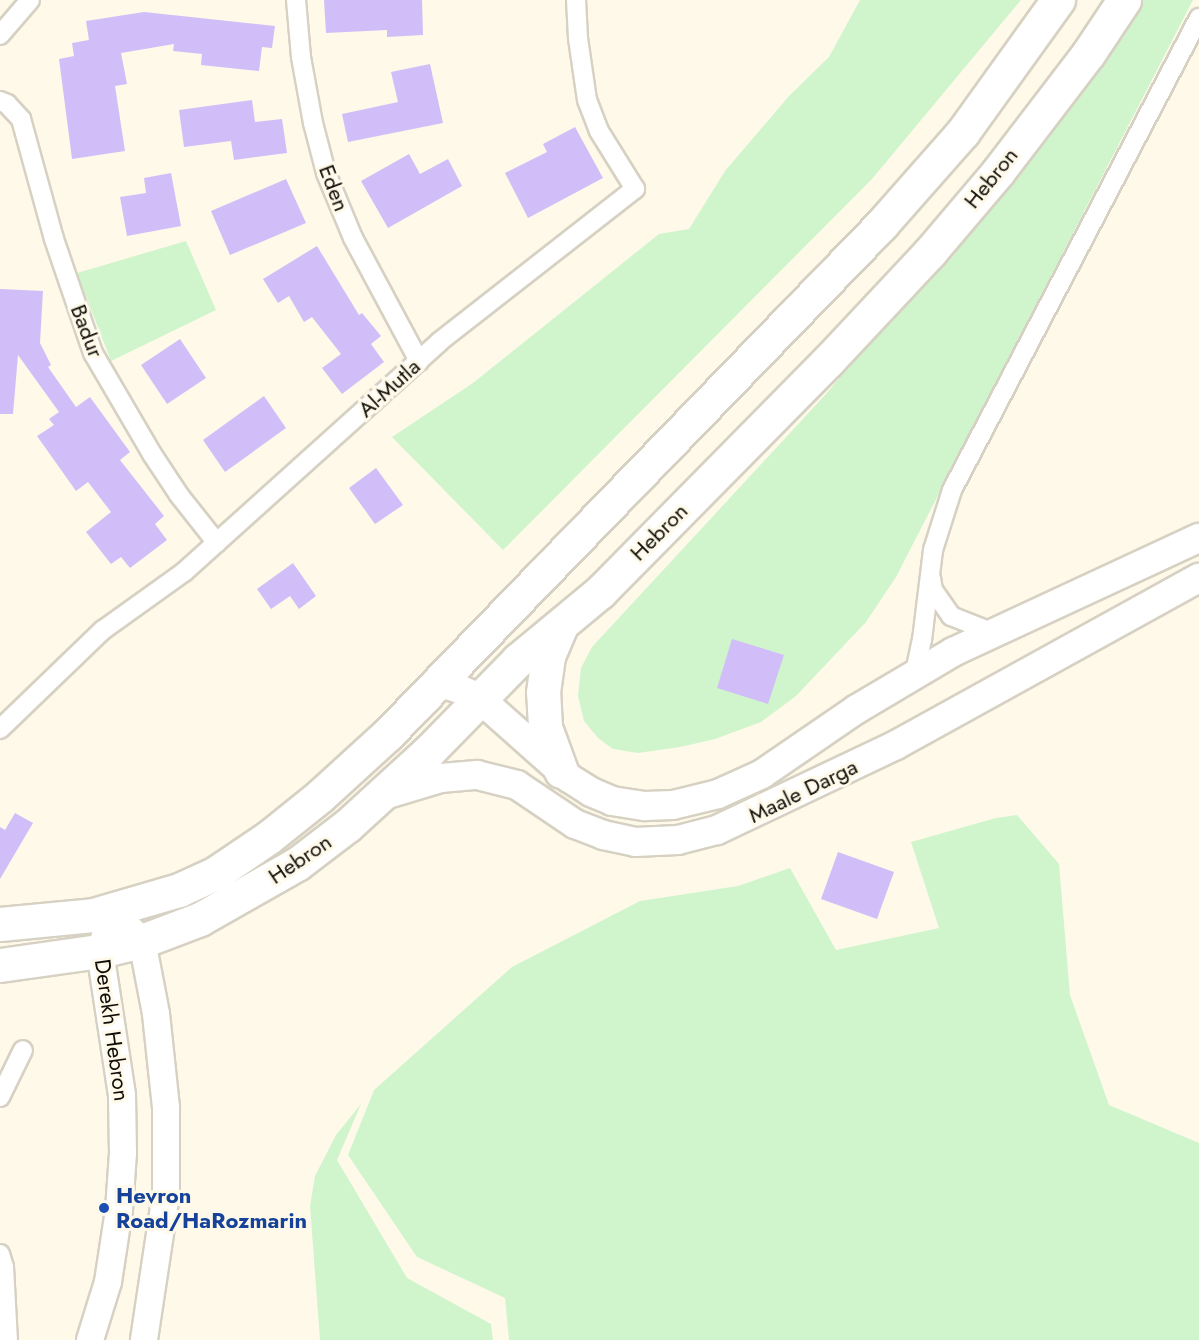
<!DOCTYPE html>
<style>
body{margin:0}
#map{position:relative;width:1199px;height:1340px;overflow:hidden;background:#fef9e9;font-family:Jost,sans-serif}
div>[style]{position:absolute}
.green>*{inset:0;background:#d0f5cd}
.building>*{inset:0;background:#d1bef8}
.roads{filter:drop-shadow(2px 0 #d6d1c2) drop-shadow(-2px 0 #d6d1c2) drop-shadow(0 2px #d6d1c2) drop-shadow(0 -2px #d6d1c2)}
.street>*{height:18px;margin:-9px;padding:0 9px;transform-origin:9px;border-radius:9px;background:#fff}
.secondary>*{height:26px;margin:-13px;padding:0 13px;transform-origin:13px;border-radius:13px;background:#fff}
.primary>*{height:28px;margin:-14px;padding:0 14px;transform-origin:14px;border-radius:14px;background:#fff}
.highway>*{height:33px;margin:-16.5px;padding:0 16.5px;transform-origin:16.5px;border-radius:16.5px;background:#fff}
.dots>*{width:16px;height:16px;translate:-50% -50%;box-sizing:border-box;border:3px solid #fef9e9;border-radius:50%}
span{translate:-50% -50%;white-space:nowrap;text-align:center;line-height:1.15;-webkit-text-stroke:6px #fef9e9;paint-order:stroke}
.street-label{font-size:22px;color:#0f0d08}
.transit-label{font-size:22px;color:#164399;font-weight:700}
.left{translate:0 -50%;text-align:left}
</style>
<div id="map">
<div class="green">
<div style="clip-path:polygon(860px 0,1021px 0,872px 179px,503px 550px,392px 437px,473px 383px,659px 234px,689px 229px,725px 171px,789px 96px,829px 57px)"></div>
<div style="clip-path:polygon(1143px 0,1193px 0,896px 577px,866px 622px,796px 696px,761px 722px,715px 739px,680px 747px,638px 753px,613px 749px,598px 738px,584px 721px,578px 696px,581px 668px,592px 647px,826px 394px,1073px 100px,1114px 46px)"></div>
<div style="clip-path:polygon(186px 241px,216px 310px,111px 361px,77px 273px)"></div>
<div style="clip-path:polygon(1017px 815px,1059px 864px,1070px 995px,1109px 1105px,1199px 1143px,1199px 1340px,509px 1340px,505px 1298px,417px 1257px,348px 1155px,374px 1090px,512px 967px,640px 901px,738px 886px,790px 868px,836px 950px,939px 928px,911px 842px,996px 818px)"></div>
<div style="clip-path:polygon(361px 1104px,337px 1160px,407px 1278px,491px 1324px,493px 1340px,320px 1340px,310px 1206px,315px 1176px,336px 1135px)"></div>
</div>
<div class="building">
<div style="clip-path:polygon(324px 0,422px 0,423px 35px,387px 37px,387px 30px,326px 33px)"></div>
<div style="clip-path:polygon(144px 12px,275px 26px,272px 48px,262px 47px,259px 71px,201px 65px,202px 54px,173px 51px,174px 44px,121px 53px,127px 84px,115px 86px,125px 151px,72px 159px,59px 59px,74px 56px,72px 43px,89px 40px,86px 21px)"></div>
<div style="clip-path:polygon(430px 64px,443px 123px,348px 142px,342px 114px,398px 102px,391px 72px)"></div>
<div style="clip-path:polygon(252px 100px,255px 122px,282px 119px,287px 153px,234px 160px,231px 141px,184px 147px,179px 110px)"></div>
<div style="clip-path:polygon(575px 127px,603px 178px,528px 218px,505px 173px,547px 152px,543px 144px)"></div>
<div style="clip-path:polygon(409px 154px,420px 174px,448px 159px,462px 186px,388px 228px,361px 181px)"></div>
<div style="clip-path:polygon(171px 173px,181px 226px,127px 236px,120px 197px,146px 193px,144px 178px)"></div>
<div style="clip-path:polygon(286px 179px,306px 223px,230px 255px,211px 211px)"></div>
<div style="clip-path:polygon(317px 246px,359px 315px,362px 313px,381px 336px,371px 344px,384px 362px,342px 394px,322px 368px,341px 354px,312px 317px,304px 322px,289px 296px,278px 303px,263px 279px)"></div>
<div style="clip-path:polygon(0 289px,43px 291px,40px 343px,51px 365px,48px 367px,76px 407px,90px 397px,130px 452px,120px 460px,164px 516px,155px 524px,167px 540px,130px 568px,121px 557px,111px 564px,86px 532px,111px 512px,88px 482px,76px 491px,37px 436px,54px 425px,49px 419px,59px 412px,18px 355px,13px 414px,0 414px)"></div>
<div style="clip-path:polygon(180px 339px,206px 378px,167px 404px,141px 365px)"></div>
<div style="clip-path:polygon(264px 396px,286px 428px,225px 472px,203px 440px)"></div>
<div style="clip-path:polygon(376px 468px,403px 505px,375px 524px,349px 488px)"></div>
<div style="clip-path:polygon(293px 563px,316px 596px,299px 609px,290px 596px,271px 609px,257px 589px)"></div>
<div style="clip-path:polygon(732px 639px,784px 655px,768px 704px,717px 688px)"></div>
<div style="clip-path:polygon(15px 813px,33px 823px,0 879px,0 827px,5px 830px)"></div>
<div style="clip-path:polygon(838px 852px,894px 872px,877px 919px,821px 899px)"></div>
</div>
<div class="roads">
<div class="street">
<div style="left:296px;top:0;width:57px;rotate:85deg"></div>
<div style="left:301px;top:57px;width:67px;rotate:79.7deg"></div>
<div style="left:313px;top:123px;width:52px;rotate:75.4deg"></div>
<div style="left:326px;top:173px;width:70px;rotate:67.4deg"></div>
<div style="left:353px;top:238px;width:140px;rotate:61.8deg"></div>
<div style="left:0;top:35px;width:46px;rotate:-49.4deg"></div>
<div style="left:0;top:101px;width:8px;rotate:23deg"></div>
<div style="left:7px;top:104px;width:21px;rotate:47deg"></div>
<div style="left:21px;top:119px;width:124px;rotate:74.6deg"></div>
<div style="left:54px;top:239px;width:120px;rotate:71.1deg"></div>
<div style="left:93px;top:353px;width:117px;rotate:59.7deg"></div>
<div style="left:152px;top:454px;width:49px;rotate:56.6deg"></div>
<div style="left:179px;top:495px;width:61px;rotate:51.6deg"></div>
<div style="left:931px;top:578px;width:12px;rotate:81deg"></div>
<div style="left:933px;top:590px;width:32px;rotate:55deg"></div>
<div style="left:951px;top:616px;width:43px;rotate:21.8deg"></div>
<div style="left:915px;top:672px;width:33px;rotate:-78deg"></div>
<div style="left:922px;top:640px;width:91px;rotate:-83deg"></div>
<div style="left:933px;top:550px;width:63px;rotate:-72.4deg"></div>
<div style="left:952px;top:490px;width:533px;rotate:-62.38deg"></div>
<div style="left:0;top:729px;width:143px;rotate:-43.9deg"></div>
<div style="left:103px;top:630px;width:100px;rotate:-35.6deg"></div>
<div style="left:184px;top:572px;width:343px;rotate:-42deg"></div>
<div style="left:439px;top:342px;width:249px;rotate:-38deg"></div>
<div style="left:635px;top:189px;width:68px;rotate:-121.8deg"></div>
<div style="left:599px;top:131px;width:33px;rotate:-111deg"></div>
<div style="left:587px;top:100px;width:63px;rotate:-98.3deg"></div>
<div style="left:578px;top:38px;width:38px;rotate:-93deg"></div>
<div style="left:0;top:1097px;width:52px;rotate:-63.9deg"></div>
<div style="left:0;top:1254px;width:14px;rotate:73deg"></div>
<div style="left:4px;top:1267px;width:73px;rotate:86.9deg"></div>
</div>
<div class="secondary">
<div style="left:90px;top:1340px;width:61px;rotate:-72.8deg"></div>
<div style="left:108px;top:1282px;width:73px;rotate:-81.3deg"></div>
<div style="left:119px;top:1210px;width:57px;rotate:-86deg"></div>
<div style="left:123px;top:1153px;width:58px;rotate:-91deg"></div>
<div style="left:122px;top:1095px;width:146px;rotate:-98.7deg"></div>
<div style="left:100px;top:951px;width:42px;rotate:-72deg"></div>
<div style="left:113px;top:911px;width:42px;rotate:46deg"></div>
<div style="left:142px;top:941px;width:74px;rotate:79.1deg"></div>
<div style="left:156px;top:1014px;width:95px;rotate:83.9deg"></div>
<div style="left:166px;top:1108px;width:86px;rotate:90deg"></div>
<div style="left:166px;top:1194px;width:148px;rotate:98.6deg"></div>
</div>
<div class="primary">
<div style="left:436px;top:682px;width:22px;rotate:16deg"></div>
<div style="left:457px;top:688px;width:24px;rotate:24deg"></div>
<div style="left:479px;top:698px;width:120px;rotate:41.6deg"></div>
<div style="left:569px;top:778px;width:26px;rotate:32deg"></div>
<div style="left:591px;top:792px;width:23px;rotate:23deg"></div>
<div style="left:612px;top:801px;width:33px;rotate:9deg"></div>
<div style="left:645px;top:806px;width:28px;rotate:-2deg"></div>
<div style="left:673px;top:805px;width:46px;rotate:-13.7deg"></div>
<div style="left:718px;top:794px;width:48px;rotate:-24.4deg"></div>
<div style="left:762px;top:774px;width:115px;rotate:-34.4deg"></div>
<div style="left:857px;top:709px;width:112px;rotate:-30.7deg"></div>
<div style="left:953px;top:652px;width:271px;rotate:-24.9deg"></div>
<div style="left:384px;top:795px;width:59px;rotate:-16.6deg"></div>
<div style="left:441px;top:778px;width:36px;rotate:-5deg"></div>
<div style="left:477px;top:775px;width:41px;rotate:14deg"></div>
<div style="left:517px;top:785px;width:70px;rotate:33.9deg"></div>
<div style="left:575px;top:824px;width:30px;rotate:21deg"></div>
<div style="left:603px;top:835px;width:33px;rotate:12deg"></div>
<div style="left:635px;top:842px;width:43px;rotate:-2.7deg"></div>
<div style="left:678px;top:840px;width:40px;rotate:-14.4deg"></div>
<div style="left:717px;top:830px;width:198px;rotate:-25.4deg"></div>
<div style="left:896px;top:745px;width:346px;rotate:-28.9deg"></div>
</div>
<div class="highway">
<div style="left:561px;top:771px;width:47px;rotate:-110deg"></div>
<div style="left:545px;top:727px;width:35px;rotate:-93deg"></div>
<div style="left:543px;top:692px;width:36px;rotate:-82deg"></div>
<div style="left:548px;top:656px;width:34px;rotate:-67deg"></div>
<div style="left:0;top:924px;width:93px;rotate:-5.5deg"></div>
<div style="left:93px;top:915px;width:90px;rotate:-16.2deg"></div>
<div style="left:179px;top:890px;width:41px;rotate:-24.7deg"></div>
<div style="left:216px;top:873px;width:64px;rotate:-34.2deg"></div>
<div style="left:269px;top:837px;width:65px;rotate:-38.8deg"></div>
<div style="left:320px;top:796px;width:92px;rotate:-42.4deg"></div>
<div style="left:388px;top:734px;width:709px;rotate:-45.91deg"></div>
<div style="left:881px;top:225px;width:124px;rotate:-48.6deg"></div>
<div style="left:963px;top:132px;width:163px;rotate:-54.3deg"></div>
<div style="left:0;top:965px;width:101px;rotate:-8deg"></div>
<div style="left:100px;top:951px;width:43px;rotate:-13.4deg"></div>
<div style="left:142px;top:941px;width:62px;rotate:-20.8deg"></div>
<div style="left:200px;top:919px;width:112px;rotate:-29.6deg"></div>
<div style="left:297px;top:864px;width:64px;rotate:-37.4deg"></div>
<div style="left:348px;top:825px;width:108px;rotate:-42.4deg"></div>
<div style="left:428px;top:752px;width:129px;rotate:-45.6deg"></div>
<div style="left:518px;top:660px;width:107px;rotate:-39.7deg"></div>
<div style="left:600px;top:592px;width:325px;rotate:-45.4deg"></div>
<div style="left:828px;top:361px;width:149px;rotate:-46.9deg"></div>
<div style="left:930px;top:252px;width:104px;rotate:-49.7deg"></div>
<div style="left:997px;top:173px;width:150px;rotate:-52.6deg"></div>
<div style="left:1088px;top:54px;width:65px;rotate:-56.3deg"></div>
</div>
</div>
<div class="dots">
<div style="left:104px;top:1208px;background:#1a4fb4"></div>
</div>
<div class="street-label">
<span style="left:991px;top:178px;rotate:-51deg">Hebron</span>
<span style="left:334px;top:188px;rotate:69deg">Eden</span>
<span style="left:87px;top:331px;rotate:69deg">Badur</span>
<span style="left:389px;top:388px;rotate:-42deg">Al-Mutla</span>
<span style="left:659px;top:532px;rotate:-45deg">Hebron</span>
<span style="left:803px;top:791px;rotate:-26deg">Maale Darga</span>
<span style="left:300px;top:859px;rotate:-34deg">Hebron</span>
<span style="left:112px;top:1030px;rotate:82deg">Derekh Hebron</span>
</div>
<div class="transit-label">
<span class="left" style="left:116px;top:1208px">Hevron<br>Road/HaRozmarin</span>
</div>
</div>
